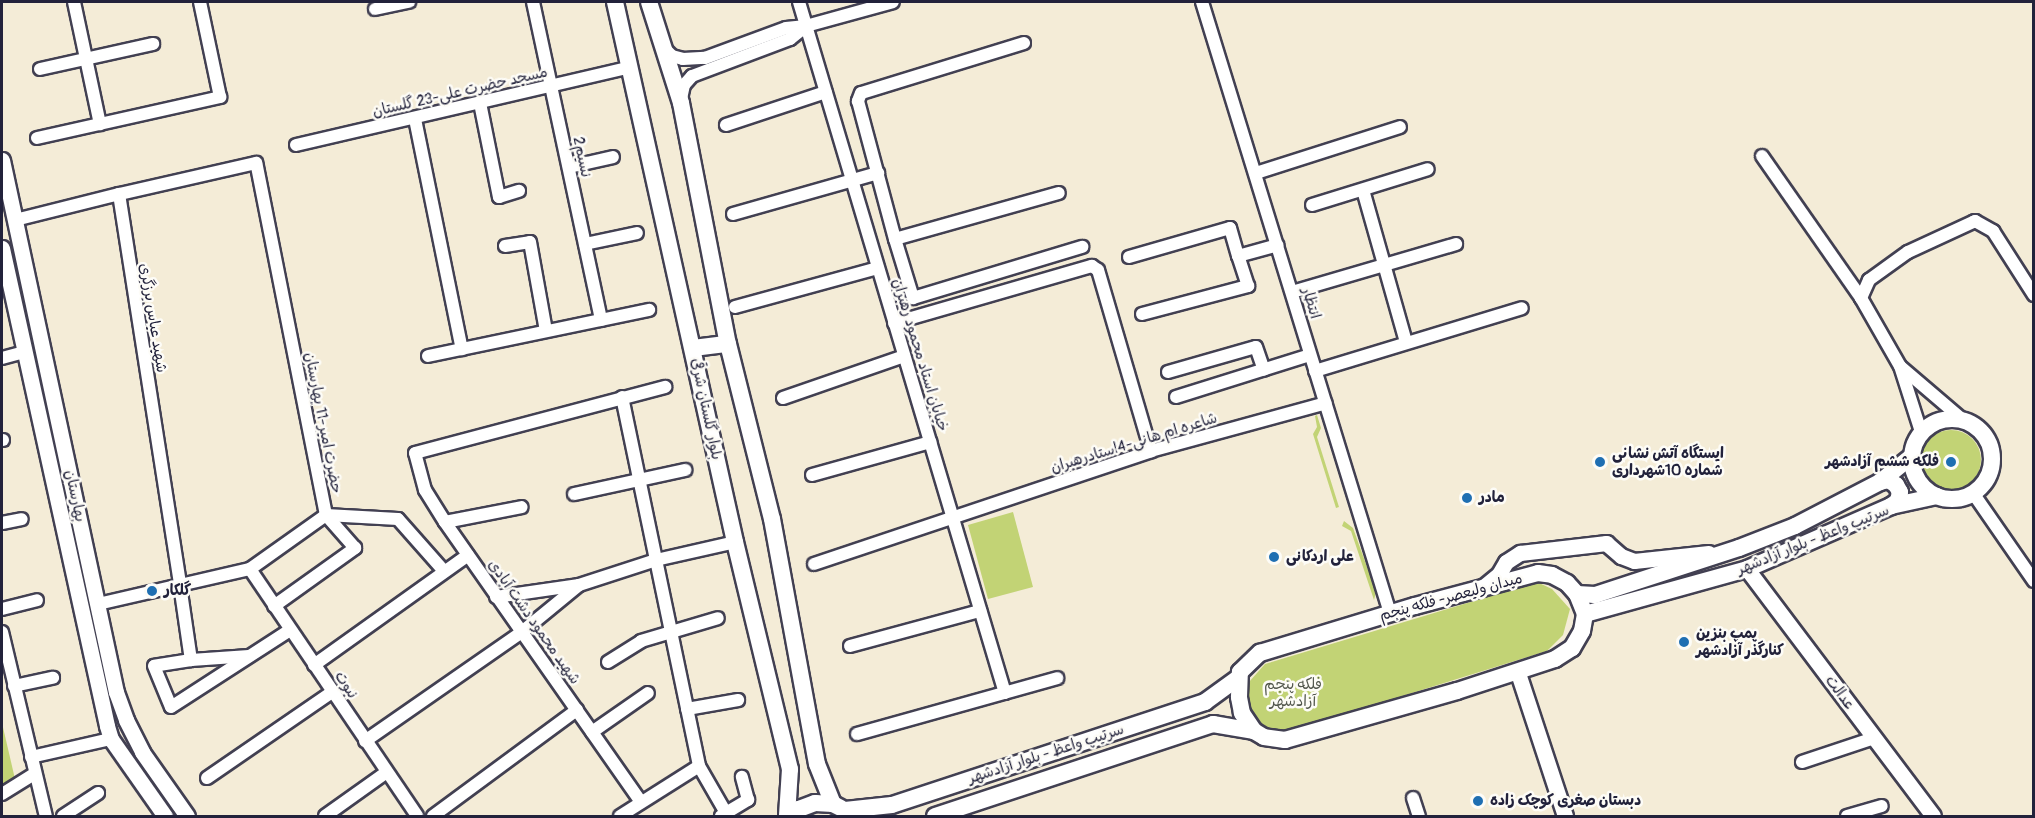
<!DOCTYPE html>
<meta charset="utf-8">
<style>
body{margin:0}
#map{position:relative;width:2035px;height:818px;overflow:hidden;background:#f4ecd7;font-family:Pangolin,"Playpen Sans Arabic",sans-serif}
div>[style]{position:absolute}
.green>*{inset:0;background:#c2d375}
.round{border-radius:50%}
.roads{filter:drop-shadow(2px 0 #424052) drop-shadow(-2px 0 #424052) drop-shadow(0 2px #424052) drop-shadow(0 -2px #424052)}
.minor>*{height:12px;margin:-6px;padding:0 6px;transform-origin:6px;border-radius:6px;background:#fff}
.tertiary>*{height:15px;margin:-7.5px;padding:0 7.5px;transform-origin:7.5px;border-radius:7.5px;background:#fff}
.secondary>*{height:16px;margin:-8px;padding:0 8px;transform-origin:8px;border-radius:8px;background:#fff}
.secondary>.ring{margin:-8px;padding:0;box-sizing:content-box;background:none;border:16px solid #fff;border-radius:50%}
.dots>*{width:16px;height:16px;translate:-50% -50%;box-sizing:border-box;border:3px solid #fdfcf7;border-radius:50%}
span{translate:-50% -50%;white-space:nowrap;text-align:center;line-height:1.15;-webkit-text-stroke:5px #fdfcf7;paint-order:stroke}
.street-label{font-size:15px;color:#22223b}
.poi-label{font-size:15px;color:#22223b;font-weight:700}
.left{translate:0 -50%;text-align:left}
.right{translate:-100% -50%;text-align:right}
.park-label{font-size:15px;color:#52574c}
.frame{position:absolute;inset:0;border:3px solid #22223b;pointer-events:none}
</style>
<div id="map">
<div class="green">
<div style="clip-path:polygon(1317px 415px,1321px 428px,1317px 437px,1339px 507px,1336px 508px,1313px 434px,1317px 427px,1315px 416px)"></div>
<div class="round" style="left:1921px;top:430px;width:60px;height:60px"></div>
<div style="clip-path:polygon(1013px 512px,1033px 587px,988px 599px,968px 525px)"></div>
<div style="clip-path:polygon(1344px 521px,1353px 528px,1376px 592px,1374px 600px,1351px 531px,1342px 526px)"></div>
<div style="clip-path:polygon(1537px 582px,1552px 589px,1570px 609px,1563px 635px,1547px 651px,1274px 736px,1257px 727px,1249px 702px,1249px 682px,1265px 664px)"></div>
<div style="clip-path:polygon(2px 723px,15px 779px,2px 789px)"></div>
</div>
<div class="roads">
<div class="minor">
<div style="left:74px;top:2px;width:125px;rotate:78deg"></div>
<div style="left:533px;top:2px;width:325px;rotate:77.9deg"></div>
<div style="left:799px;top:2px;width:721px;rotate:73.4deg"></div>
<div style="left:1202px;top:2px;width:639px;rotate:72.9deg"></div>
<div style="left:375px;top:9px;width:35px;rotate:-12deg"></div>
<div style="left:1024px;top:43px;width:170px;rotate:162.9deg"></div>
<div style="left:861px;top:93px;width:9px;rotate:111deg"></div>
<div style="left:858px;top:101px;width:143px;rotate:75deg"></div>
<div style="left:895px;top:239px;width:62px;rotate:73deg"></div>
<div style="left:913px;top:298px;width:177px;rotate:-16.8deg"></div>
<div style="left:664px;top:48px;width:11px;rotate:45deg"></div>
<div style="left:672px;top:56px;width:11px;rotate:15deg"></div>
<div style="left:683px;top:59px;width:22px;rotate:-3deg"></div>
<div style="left:705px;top:58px;width:86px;rotate:-20.3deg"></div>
<div style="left:786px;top:28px;width:20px;rotate:-6deg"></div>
<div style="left:806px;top:26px;width:90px;rotate:-15.4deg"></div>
<div style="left:40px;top:69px;width:116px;rotate:-12.5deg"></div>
<div style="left:681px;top:99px;width:14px;rotate:-78deg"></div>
<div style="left:684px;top:85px;width:12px;rotate:-48deg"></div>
<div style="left:692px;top:76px;width:105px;rotate:-20.7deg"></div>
<div style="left:790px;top:39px;width:21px;rotate:-39deg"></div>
<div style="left:480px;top:103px;width:96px;rotate:78.6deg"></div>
<div style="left:499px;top:197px;width:21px;rotate:-17deg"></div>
<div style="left:415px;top:119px;width:235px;rotate:78.5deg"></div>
<div style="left:726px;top:125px;width:105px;rotate:-18.3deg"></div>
<div style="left:37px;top:138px;width:188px;rotate:-12.6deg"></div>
<div style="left:220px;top:97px;width:97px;rotate:-101.9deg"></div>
<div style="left:296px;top:145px;width:343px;rotate:-13.1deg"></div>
<div style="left:1762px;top:156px;width:173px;rotate:55.1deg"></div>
<div style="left:1861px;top:298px;width:78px;rotate:60.2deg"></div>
<div style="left:1900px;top:366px;width:69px;rotate:72.3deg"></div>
<div style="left:569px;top:167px;width:45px;rotate:-12.8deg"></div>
<div style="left:1256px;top:173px;width:151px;rotate:-17.7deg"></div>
<div style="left:1363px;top:190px;width:158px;rotate:74.2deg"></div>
<div style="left:1312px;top:205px;width:121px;rotate:-17.2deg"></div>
<div style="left:733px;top:214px;width:151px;rotate:-15.8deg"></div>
<div style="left:15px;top:220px;width:107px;rotate:-14deg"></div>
<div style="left:895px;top:239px;width:170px;rotate:-15.7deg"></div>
<div style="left:585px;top:244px;width:53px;rotate:-11.9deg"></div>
<div style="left:505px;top:246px;width:25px;rotate:-9deg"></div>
<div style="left:530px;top:242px;width:90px;rotate:79.8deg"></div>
<div style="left:1129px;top:257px;width:105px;rotate:-16deg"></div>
<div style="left:1230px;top:228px;width:29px;rotate:74deg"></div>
<div style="left:1292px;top:292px;width:171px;rotate:-16.3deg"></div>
<div style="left:1861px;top:298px;width:20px;rotate:-66deg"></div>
<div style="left:1869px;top:280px;width:48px;rotate:-35.7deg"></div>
<div style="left:1908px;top:252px;width:74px;rotate:-24.8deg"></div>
<div style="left:1975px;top:221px;width:21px;rotate:29deg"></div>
<div style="left:1993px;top:231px;width:76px;rotate:57.4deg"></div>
<div style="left:735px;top:307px;width:148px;rotate:-15.3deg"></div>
<div style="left:1142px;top:314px;width:110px;rotate:-14.8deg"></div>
<div style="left:1248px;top:286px;width:32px;rotate:-108deg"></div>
<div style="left:1238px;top:256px;width:41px;rotate:-15.4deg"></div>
<div style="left:894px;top:323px;width:206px;rotate:-16.1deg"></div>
<div style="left:1092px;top:266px;width:7px;rotate:34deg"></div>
<div style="left:1098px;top:270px;width:189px;rotate:73.7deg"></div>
<div style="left:428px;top:356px;width:226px;rotate:-11.8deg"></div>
<div style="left:2px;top:358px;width:23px;rotate:-15deg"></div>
<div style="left:1901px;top:367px;width:82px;rotate:40.5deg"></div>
<div style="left:1315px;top:371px;width:216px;rotate:-16.9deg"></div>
<div style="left:1168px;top:372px;width:91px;rotate:-15.9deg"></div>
<div style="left:1256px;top:347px;width:24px;rotate:71deg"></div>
<div style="left:622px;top:397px;width:377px;rotate:78.2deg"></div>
<div style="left:699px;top:766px;width:54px;rotate:60.1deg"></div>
<div style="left:726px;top:813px;width:6px;rotate:149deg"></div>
<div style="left:1176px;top:397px;width:140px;rotate:-17.4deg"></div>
<div style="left:783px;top:398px;width:128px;rotate:-19.1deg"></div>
<div style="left:2px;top:440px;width:1px"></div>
<div style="left:812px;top:475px;width:123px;rotate:-15.6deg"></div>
<div style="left:1973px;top:493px;width:107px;rotate:55.3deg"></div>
<div style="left:574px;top:494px;width:114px;rotate:-12.2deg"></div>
<div style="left:326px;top:515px;width:72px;rotate:3.2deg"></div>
<div style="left:398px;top:519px;width:69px;rotate:48.5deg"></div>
<div style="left:445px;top:522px;width:78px;rotate:-11deg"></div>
<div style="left:2px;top:523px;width:20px;rotate:-11deg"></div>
<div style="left:814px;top:564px;width:355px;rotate:-18.5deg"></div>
<div style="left:1151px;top:451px;width:181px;rotate:-15.3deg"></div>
<div style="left:250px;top:569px;width:298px;rotate:55.9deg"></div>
<div style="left:496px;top:597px;width:84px;rotate:-8.2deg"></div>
<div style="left:579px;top:585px;width:81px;rotate:-18deg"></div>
<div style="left:656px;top:560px;width:81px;rotate:-12.8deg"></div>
<div style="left:98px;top:604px;width:84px;rotate:-13deg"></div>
<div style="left:180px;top:585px;width:72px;rotate:-12.9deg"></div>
<div style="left:250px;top:569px;width:93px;rotate:-35.4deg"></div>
<div style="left:326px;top:515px;width:359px;rotate:-101.2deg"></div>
<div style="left:256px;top:163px;width:140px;rotate:167.2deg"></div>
<div style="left:119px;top:194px;width:396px;rotate:81.1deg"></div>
<div style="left:180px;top:585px;width:76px;rotate:81.7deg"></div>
<div style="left:274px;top:606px;width:100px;rotate:-35.6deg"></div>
<div style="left:355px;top:548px;width:44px;rotate:-131.3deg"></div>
<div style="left:2px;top:609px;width:36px;rotate:-14deg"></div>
<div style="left:2px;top:632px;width:189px;rotate:76.6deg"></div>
<div style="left:850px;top:646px;width:135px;rotate:-15.1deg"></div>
<div style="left:249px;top:656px;width:58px;rotate:176.1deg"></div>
<div style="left:191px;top:660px;width:37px;rotate:171deg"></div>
<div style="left:154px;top:666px;width:44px;rotate:67.5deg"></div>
<div style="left:171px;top:707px;width:142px;rotate:-32.9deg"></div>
<div style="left:608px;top:662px;width:39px;rotate:-32deg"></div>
<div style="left:641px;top:641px;width:80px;rotate:-16.6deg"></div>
<div style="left:314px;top:665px;width:189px;rotate:-35.5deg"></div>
<div style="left:14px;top:686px;width:40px;rotate:-12deg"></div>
<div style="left:687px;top:709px;width:52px;rotate:-10deg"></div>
<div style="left:592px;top:732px;width:68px;rotate:-34.9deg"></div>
<div style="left:857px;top:734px;width:208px;rotate:-15.6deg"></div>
<div style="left:365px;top:741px;width:193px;rotate:-34.8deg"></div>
<div style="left:523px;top:631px;width:72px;rotate:-39.4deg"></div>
<div style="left:31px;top:757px;width:82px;rotate:-12.7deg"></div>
<div style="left:1802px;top:762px;width:76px;rotate:-18.4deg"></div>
<div style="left:207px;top:778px;width:152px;rotate:-34.5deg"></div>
<div style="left:2px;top:794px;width:39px;rotate:-32deg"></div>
<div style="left:1413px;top:798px;width:19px;rotate:72deg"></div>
<div style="left:641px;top:802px;width:342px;rotate:-125deg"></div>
<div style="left:445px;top:522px;width:38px;rotate:-122deg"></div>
<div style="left:425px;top:490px;width:38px;rotate:-105deg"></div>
<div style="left:415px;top:453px;width:259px;rotate:-14.8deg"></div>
<div style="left:726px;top:813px;width:26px;rotate:-31deg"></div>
<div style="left:748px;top:800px;width:24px;rotate:-105deg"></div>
<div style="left:63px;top:816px;width:42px;rotate:-33.3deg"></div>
<div style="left:325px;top:816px;width:76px;rotate:-35.4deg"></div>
<div style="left:433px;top:816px;width:179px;rotate:-36.4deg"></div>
<div style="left:620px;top:816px;width:93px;rotate:-32.3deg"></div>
<div style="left:1847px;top:816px;width:36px;rotate:-16deg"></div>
</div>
<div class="tertiary">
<div style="left:2px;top:160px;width:544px;rotate:77.91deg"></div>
<div style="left:116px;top:692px;width:30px;rotate:70deg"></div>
<div style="left:126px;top:720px;width:36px;rotate:63deg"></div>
<div style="left:142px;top:752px;width:78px;rotate:54.9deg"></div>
<div style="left:2px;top:248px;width:489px;rotate:77.6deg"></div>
<div style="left:107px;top:726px;width:14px;rotate:73deg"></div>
<div style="left:111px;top:739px;width:94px;rotate:55deg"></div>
<div style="left:1747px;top:569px;width:309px;rotate:53deg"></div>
<div style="left:1482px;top:588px;width:22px;rotate:-39deg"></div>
<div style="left:1499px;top:574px;width:14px;rotate:-60deg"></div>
<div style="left:1506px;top:562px;width:17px;rotate:-33deg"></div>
<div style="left:1520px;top:553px;width:87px;rotate:-6.6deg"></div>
<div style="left:1606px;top:543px;width:20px;rotate:41deg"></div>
<div style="left:1621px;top:556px;width:14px;rotate:21deg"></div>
<div style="left:1634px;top:561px;width:75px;rotate:-6.1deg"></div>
<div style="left:1518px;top:673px;width:151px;rotate:71.8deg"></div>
</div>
<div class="secondary">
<div style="left:615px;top:2px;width:553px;rotate:77.47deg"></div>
<div style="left:735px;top:542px;width:234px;rotate:76.4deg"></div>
<div style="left:790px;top:769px;width:47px;rotate:93.7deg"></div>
<div style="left:649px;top:2px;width:106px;rotate:72.4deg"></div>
<div style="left:681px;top:103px;width:246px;rotate:79deg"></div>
<div style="left:728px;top:344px;width:180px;rotate:75.9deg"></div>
<div style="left:772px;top:519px;width:249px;rotate:79.6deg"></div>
<div style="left:817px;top:764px;width:43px;rotate:68.2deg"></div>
<div style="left:693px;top:348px;width:35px;rotate:-7deg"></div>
<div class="ring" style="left:1912px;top:419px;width:64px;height:64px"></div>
<div style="left:1880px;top:482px;width:9px;rotate:-13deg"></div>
<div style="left:1889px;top:480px;width:9px;rotate:36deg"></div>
<div style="left:1896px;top:485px;width:8px;rotate:60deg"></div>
<div style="left:1900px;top:492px;width:9px;rotate:103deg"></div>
<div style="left:1898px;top:501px;width:9px;rotate:144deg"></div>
<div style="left:1538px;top:573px;width:14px;rotate:8deg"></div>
<div style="left:1552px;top:575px;width:17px;rotate:28deg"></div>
<div style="left:1567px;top:583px;width:15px;rotate:48deg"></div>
<div style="left:1577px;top:594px;width:22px;rotate:68deg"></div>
<div style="left:1585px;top:614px;width:17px;rotate:100deg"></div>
<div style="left:1582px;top:631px;width:20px;rotate:120deg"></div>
<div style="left:1572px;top:648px;width:20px;rotate:147deg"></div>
<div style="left:1555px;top:659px;width:103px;rotate:161.9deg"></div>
<div style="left:1457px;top:691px;width:179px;rotate:164.1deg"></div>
<div style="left:1285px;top:740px;width:21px;rotate:-172deg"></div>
<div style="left:1264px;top:737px;width:12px;rotate:-149deg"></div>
<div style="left:1254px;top:731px;width:22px;rotate:-124deg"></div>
<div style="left:1242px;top:713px;width:16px;rotate:-101deg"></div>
<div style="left:1239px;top:697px;width:25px;rotate:-88deg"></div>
<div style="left:1240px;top:672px;width:28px;rotate:-44deg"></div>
<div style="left:1260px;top:653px;width:162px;rotate:-16.9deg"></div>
<div style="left:1415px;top:606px;width:127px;rotate:-15deg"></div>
<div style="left:1577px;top:594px;width:18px;rotate:3deg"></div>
<div style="left:1595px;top:595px;width:151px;rotate:-18.1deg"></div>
<div style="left:1739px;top:548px;width:60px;rotate:-21.4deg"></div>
<div style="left:1795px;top:526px;width:96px;rotate:-27.4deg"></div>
<div style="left:1880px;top:482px;width:41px;rotate:-39.1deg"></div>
<div style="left:1585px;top:614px;width:168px;rotate:-15.5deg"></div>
<div style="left:1747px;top:569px;width:157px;rotate:-23.6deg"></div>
<div style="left:1891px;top:506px;width:47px;rotate:-12.3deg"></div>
<div style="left:845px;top:810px;width:47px;rotate:-6.1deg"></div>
<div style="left:892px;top:805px;width:330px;rotate:-18.2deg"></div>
<div style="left:1205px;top:702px;width:41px;rotate:-36deg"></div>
<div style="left:791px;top:816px;width:11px;rotate:-41deg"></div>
<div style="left:799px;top:809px;width:17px;rotate:-21deg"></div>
<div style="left:815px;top:803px;width:18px;rotate:3deg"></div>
<div style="left:833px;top:804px;width:9px;rotate:27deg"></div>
<div style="left:935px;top:816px;width:293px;rotate:-18.3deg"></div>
<div style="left:1213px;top:724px;width:42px;rotate:9.7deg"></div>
</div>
</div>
<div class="dots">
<div style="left:1600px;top:462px;background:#1f6fb2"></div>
<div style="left:1951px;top:462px;background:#1f6fb2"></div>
<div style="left:1467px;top:498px;background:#1f6fb2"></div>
<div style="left:1274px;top:557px;background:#1f6fb2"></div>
<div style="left:152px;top:591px;background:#1f6fb2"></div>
<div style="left:1684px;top:642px;background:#1f6fb2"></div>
<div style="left:1478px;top:801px;background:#1f6fb2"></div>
</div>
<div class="street-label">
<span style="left:460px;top:92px;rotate:-13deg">مسجد حضرت علی-23 گلستان</span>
<span style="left:582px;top:157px;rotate:78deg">نسیم2</span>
<span style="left:1311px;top:303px;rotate:74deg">انتظار</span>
<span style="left:153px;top:318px;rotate:81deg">شهید عباس برزگری</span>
<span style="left:920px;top:355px;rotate:73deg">خیابان استاد محمود رهبران</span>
<span style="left:706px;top:409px;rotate:78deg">بلوار گلستان شرقی</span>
<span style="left:323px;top:423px;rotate:79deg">حضرت امیر-11 بهارستان</span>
<span style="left:1134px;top:443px;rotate:-17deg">شاعره ام هانی-4استادرهبران</span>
<span style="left:75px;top:496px;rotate:78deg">بهارستان</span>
<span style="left:1813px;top:540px;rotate:-22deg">سرتیپ واعظ - بلوار آزادشهر</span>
<span style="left:1451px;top:597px;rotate:-15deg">میدان ولیعصر- فلکه پنجم</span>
<span style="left:534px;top:622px;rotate:55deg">شهید محمود دشت آبادی</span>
<span style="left:346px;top:685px;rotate:56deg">نبوت</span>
<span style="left:1840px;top:693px;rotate:53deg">عدالت</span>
<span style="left:1046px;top:754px;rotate:-18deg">سرتیپ واعظ - بلوار آزادشهر</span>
</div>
<div class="poi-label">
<span class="left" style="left:1612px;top:462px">ایستگاه آتش نشانی<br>شماره 10شهرداری</span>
<span class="right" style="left:1939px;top:462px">فلکه ششم آزادشهر</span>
<span class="left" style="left:1479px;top:498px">مادر</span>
<span class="left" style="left:1286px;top:557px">علی اردکانی</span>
<span class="left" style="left:164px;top:591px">گلکار</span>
<span class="left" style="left:1696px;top:642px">پمپ بنزین<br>کنارگذر آزادشهر</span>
<span class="left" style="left:1490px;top:801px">دبستان صغری کوچک زاده</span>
</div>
<div class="park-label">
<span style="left:1293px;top:693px">فلکه پنجم<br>آزادشهر</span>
</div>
<div class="frame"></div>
</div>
